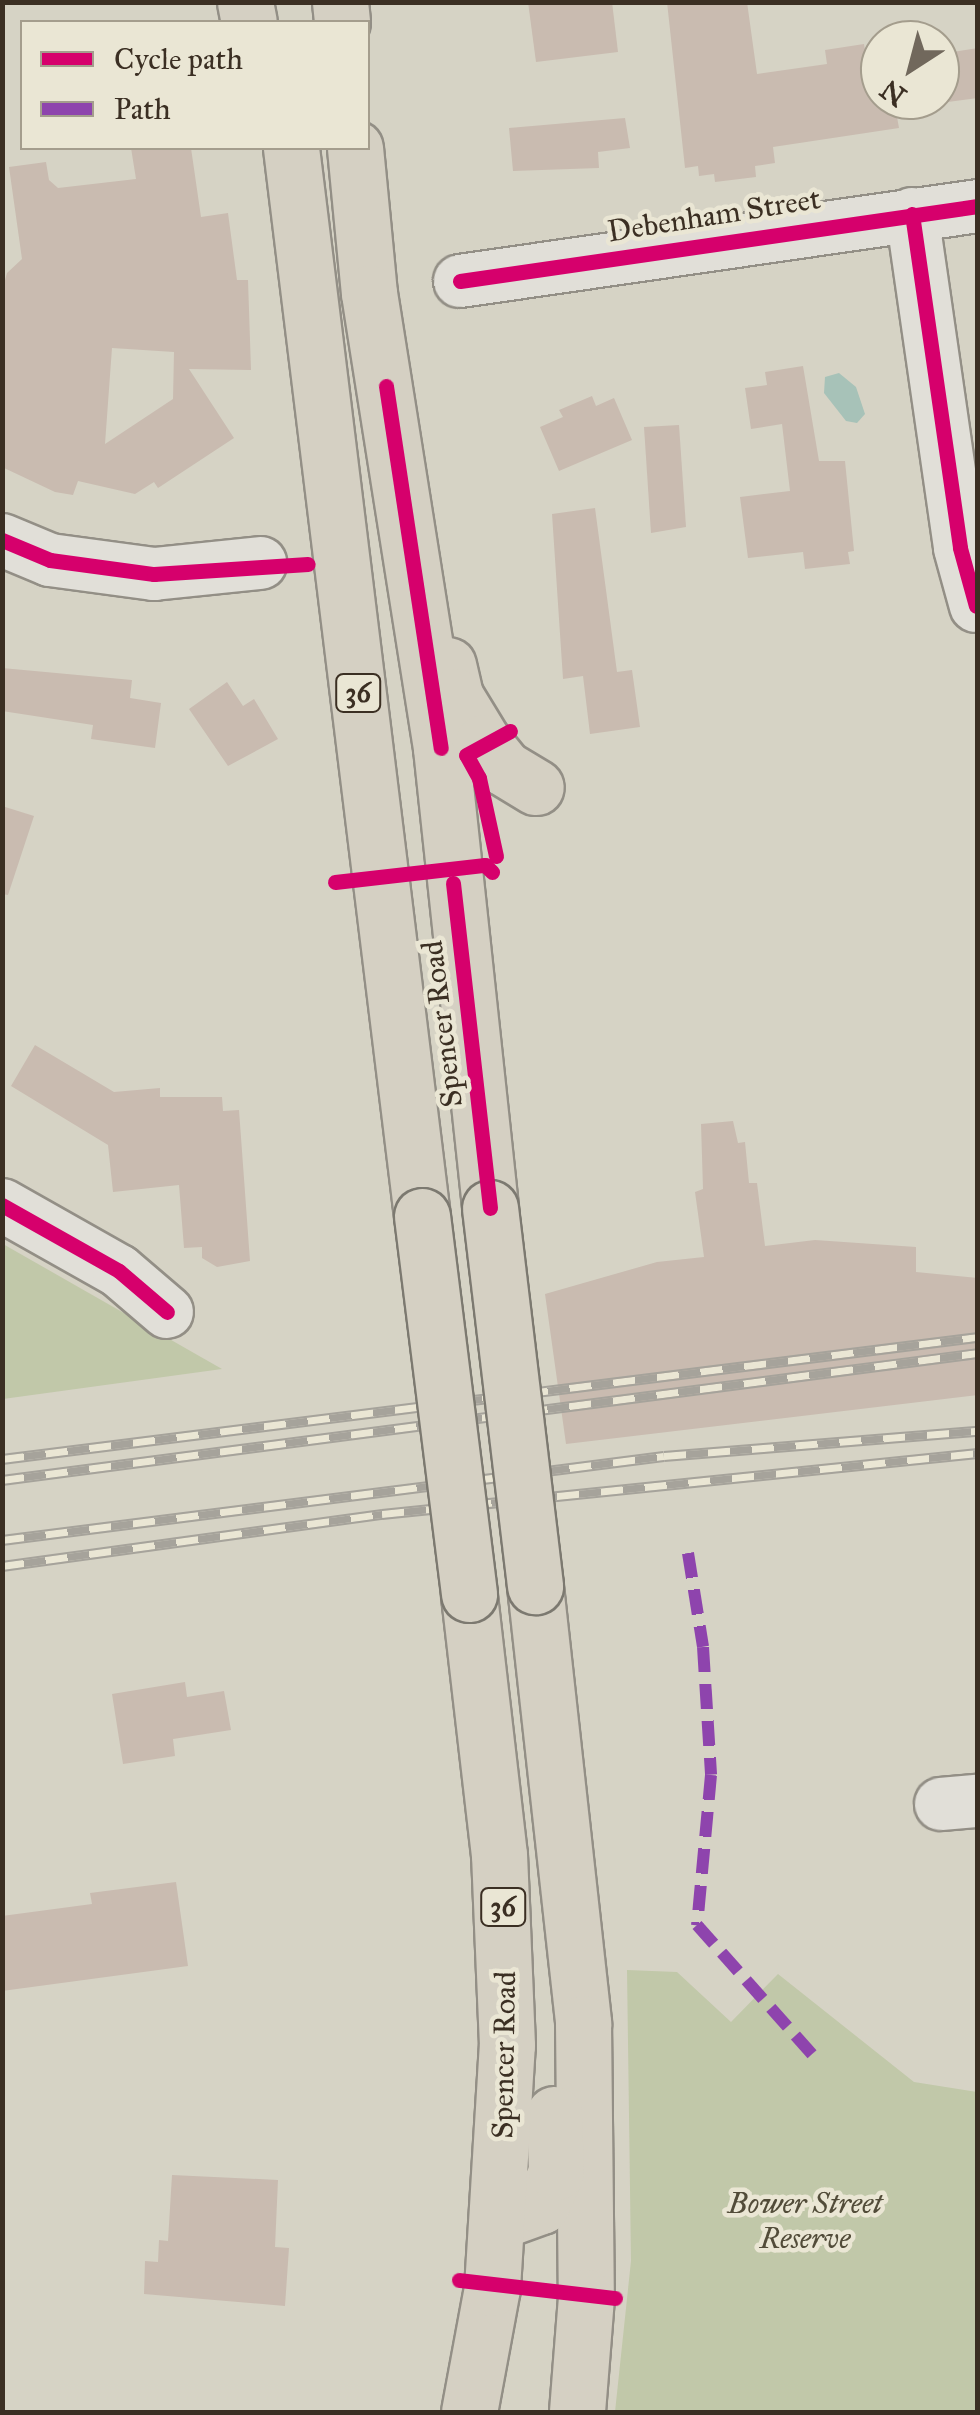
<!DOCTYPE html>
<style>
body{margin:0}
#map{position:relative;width:980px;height:2415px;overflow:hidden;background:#d6d3c5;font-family:"IM FELL Great Primer",serif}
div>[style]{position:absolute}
.green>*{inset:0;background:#c1c8a9}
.water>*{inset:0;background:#a7c2b8}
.building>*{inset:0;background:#c9bbb0}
.roads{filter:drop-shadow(2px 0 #938f86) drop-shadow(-2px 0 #938f86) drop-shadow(0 2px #938f86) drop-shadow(0 -2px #938f86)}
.minor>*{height:52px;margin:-26px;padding:0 26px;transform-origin:26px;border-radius:26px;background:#e1dfd8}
.major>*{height:55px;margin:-27.5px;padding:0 27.5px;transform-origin:27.5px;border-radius:27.5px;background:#d5d0c3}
.rail>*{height:11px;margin-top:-5.5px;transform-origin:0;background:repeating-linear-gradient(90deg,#eae6d4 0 22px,#a6a39b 0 44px);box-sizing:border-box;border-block:2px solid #a6a39b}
.bridges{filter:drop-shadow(2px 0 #7c7970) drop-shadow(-2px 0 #7c7970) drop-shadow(0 2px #7c7970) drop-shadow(0 -2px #7c7970)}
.major-bridge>*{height:55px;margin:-27.5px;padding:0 27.5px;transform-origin:27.5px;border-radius:27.5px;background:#d5d0c3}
.quiet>*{height:12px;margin-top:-6px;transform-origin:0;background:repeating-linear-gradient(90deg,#8e44ad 0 25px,transparent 0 37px)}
.cycleway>*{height:15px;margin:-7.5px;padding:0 7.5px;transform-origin:7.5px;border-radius:7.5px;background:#d6006c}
span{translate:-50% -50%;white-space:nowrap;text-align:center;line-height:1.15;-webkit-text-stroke:9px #eae6d4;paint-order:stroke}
.shield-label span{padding:2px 8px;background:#eae6d4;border:2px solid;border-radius:8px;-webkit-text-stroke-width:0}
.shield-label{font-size:28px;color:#3b2f23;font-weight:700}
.street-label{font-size:30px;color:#3b2f23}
.park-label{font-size:30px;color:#524c39;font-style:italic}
.frame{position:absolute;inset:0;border:5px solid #3b2f23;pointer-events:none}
.legend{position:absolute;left:20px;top:20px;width:350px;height:130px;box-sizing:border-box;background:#eae6d4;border:2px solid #a49d8d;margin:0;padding:12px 18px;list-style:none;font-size:30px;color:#3b2f23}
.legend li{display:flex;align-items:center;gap:20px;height:50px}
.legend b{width:50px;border:2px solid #a49d8d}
.north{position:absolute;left:860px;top:20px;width:100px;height:100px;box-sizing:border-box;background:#eae6d4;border:2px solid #a49d8d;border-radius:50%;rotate:216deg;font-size:28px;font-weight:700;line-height:40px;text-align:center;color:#3b2f23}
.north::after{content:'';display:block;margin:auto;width:35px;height:45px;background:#71685c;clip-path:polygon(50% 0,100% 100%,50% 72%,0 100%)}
</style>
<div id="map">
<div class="green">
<div style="clip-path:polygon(3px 1244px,222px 1369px,3px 1399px)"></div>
<div style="clip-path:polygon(627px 1970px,677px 1972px,731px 2022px,778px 1974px,914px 2082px,977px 2092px,977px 2412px,615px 2412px,631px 2261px)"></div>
</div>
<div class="water">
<div style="clip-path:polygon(839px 373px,856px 387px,865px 414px,857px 423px,846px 421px,824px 393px,825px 377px)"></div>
</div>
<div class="building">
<div style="clip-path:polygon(528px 2px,612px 2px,618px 52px,536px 62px)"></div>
<div style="clip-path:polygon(667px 2px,747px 2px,757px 74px,827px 64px,825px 50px,864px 44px,871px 90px,880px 89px,880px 100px,894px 100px,899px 128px,773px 147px,775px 163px,755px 166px,756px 177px,715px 182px,714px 174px,699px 176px,698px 166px,685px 168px)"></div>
<div style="clip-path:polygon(978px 48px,978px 98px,940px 103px,940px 54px)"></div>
<div style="clip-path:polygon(625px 118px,630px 148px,598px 152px,599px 168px,513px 171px,509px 128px)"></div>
<div style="clip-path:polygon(evenodd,131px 148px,191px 148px,201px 217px,228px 213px,237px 280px,248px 280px,251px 370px,189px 369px,234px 438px,158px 488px,154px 482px,135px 494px,78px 481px,73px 495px,55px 492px,2px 467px,2px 291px,7px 273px,22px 259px,9px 167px,46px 162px,49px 180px,58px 188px,136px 179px,131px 148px,112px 348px,174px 352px,173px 399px,105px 444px,112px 348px)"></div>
<div style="clip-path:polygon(803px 366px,819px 461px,845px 461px,854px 551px,848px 552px,850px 564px,805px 569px,803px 552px,748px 558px,740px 497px,790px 491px,782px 424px,751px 429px,745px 388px,767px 385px,765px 372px)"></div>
<div style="clip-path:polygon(592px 396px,596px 406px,614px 398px,632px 440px,559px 471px,540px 427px,563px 417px,559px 410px)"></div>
<div style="clip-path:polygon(679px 425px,686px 527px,651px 533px,644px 427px)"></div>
<div style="clip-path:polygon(595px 508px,617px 672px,632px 670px,640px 727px,590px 734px,583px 676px,563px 679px,552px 514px)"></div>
<div style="clip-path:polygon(2px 668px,132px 680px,130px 698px,161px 703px,155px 748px,91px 739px,93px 725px,2px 711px)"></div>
<div style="clip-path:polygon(227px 682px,243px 706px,254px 699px,278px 739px,228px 766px,189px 709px)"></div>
<div style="clip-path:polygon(2px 806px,34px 816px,8px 895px,2px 894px)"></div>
<div style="clip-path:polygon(35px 1045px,114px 1092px,160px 1088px,160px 1097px,222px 1097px,223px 1111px,239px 1110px,250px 1261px,217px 1267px,202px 1258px,202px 1247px,184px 1248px,179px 1185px,113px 1192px,108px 1145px,11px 1086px)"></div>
<div style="clip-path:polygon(733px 1121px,738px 1143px,745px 1142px,749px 1183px,757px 1183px,765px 1246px,815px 1240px,916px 1247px,916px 1272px,978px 1278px,978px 1395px,566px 1444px,545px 1294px,657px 1262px,704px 1257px,695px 1192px,703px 1189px,701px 1124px)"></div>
<div style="clip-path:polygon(185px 1682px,187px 1697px,224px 1691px,231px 1730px,173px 1739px,175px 1756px,123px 1764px,112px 1694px)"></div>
<div style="clip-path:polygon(176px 1882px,188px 1966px,2px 1991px,2px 1916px,92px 1904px,90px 1893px)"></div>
<div style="clip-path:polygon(172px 2175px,278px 2180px,275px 2247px,289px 2248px,285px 2306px,144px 2294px,145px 2261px,158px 2262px,159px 2240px,168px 2241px)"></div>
</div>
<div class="roads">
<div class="minor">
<div style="left:912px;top:214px;width:337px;rotate:81.8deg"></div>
<div style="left:960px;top:548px;width:60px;rotate:74.6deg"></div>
<div style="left:460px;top:281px;width:523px;rotate:-8.24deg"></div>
<div style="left:2px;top:540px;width:52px;rotate:22.6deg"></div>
<div style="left:50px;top:560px;width:105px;rotate:7.7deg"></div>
<div style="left:154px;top:574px;width:107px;rotate:-5.9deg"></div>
<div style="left:2px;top:1205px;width:134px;rotate:29.4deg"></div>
<div style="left:119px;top:1271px;width:63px;rotate:40.5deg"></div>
<div style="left:941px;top:1804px;width:37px;rotate:-5deg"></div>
</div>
<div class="major">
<div style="left:245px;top:2px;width:20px;rotate:79deg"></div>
<div style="left:340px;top:2px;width:20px;rotate:84deg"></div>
<div style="left:291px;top:148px;width:1076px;rotate:83.01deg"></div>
<div style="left:355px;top:148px;width:146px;rotate:84.5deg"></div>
<div style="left:369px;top:293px;width:461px;rotate:81deg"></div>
<div style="left:441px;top:748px;width:463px;rotate:83.9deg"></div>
<div style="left:448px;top:665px;width:32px;rotate:77deg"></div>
<div style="left:455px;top:696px;width:54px;rotate:58.7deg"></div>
<div style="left:483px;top:742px;width:33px;rotate:51deg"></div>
<div style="left:504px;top:768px;width:37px;rotate:31deg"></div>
<div style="left:535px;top:1586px;width:440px;rotate:83.7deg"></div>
<div style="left:583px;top:2023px;width:274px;rotate:89.4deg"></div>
<div style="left:586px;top:2297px;width:115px;rotate:94.5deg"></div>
<div style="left:497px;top:2222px;width:47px;rotate:-20deg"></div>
<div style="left:541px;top:2206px;width:37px;rotate:-66deg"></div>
<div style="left:556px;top:2172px;width:58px;rotate:-92deg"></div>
<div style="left:469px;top:2412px;width:126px;rotate:-79.5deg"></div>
<div style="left:492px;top:2288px;width:243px;rotate:-86.5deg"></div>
<div style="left:507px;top:2045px;width:190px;rotate:-92.4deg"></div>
<div style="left:499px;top:1855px;width:263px;rotate:-96.6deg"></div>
</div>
</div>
<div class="rail">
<div style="left:2px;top:1459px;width:984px;rotate:-7.13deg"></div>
<div style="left:2px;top:1480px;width:984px;rotate:-7.41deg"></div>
<div style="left:2px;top:1540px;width:667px;rotate:-7.23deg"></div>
<div style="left:664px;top:1456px;width:315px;rotate:-4.6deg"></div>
<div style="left:2px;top:1566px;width:384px;rotate:-7.8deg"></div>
<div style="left:382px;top:1514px;width:599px;rotate:-5.84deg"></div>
</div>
<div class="bridges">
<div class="major-bridge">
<div style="left:490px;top:1208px;width:381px;rotate:83.2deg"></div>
<div style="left:422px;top:1216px;width:381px;rotate:82.9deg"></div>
</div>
</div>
<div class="quiet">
<div style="left:688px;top:1553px;width:95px;rotate:80.9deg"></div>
<div style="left:703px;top:1647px;width:128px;rotate:86.4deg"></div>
<div style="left:711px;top:1775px;width:151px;rotate:95.3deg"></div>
<div style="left:697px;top:1925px;width:183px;rotate:48.3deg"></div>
</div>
<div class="cycleway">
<div style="left:912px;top:214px;width:337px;rotate:81.8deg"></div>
<div style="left:960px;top:548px;width:60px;rotate:74.6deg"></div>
<div style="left:460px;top:281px;width:523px;rotate:-8.24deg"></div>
<div style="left:386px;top:386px;width:366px;rotate:81.4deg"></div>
<div style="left:2px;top:540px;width:52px;rotate:22.6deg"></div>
<div style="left:50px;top:560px;width:105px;rotate:7.7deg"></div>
<div style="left:154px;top:574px;width:154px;rotate:-3.7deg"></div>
<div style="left:496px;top:856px;width:80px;rotate:-102.3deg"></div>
<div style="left:479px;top:778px;width:26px;rotate:-119deg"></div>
<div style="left:466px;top:755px;width:50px;rotate:-28.6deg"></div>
<div style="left:335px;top:882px;width:151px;rotate:-6.5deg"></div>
<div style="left:485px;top:865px;width:10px;rotate:45deg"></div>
<div style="left:453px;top:883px;width:327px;rotate:83.5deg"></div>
<div style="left:2px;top:1205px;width:134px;rotate:29.4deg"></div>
<div style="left:119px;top:1271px;width:63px;rotate:40.5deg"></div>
<div style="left:459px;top:2280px;width:157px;rotate:6.6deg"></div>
</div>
<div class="shield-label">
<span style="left:358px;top:693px">36</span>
<span style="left:503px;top:1907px">36</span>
</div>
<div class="street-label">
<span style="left:714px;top:215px;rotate:-9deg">Debenham Street</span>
<span style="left:442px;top:1024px;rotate:-97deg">Spencer Road</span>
<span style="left:504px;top:2055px;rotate:-89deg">Spencer Road</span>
</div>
<div class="park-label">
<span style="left:805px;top:2220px">Bower Street<br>Reserve</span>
</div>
<div class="frame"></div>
<ul class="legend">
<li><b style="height:12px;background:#d6006c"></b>Cycle path</li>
<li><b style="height:12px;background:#8e44ad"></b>Path</li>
</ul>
<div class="north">N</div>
</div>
